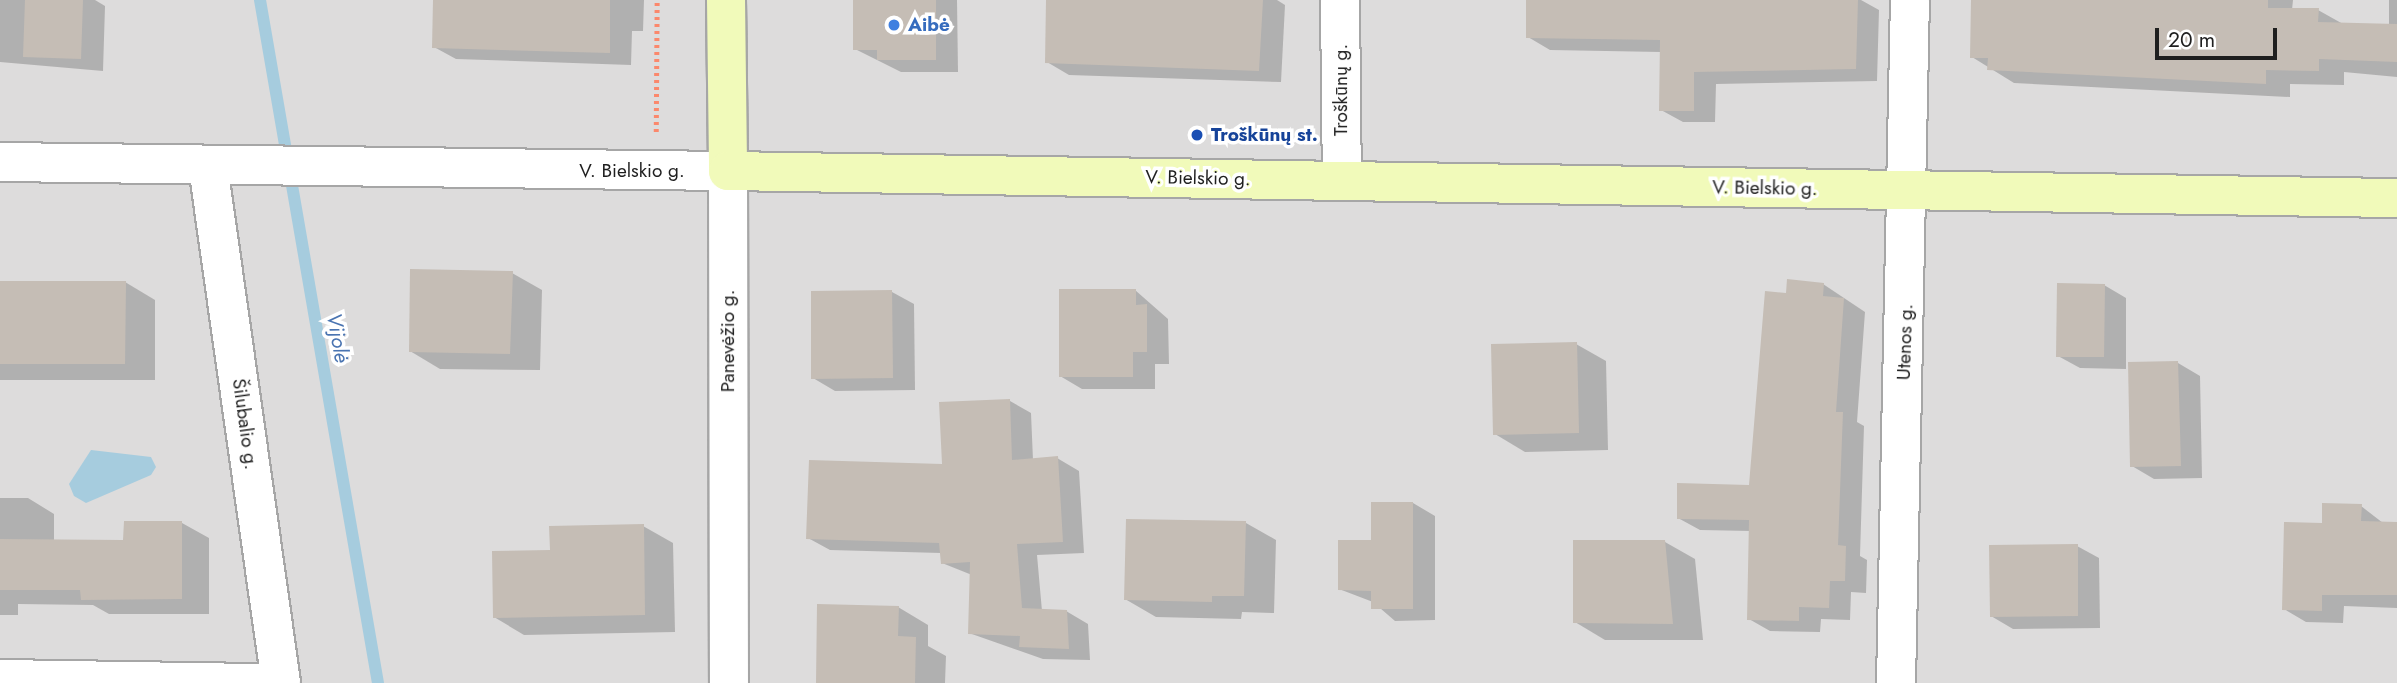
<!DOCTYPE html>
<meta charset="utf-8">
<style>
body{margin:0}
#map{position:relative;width:2397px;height:683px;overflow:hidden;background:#f0eee6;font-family:Jost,sans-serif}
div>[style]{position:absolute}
.residential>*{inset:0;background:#dddcdc}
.water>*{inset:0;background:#a6ccde}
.shadow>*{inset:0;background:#0003}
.stream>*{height:12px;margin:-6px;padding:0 6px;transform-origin:6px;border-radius:6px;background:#a6ccde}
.building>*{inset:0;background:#c5bdb5}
.path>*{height:4.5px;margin-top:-2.25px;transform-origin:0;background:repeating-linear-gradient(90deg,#fb886c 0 3.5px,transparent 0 7px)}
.roads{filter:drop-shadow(2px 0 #a6a6a6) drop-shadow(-2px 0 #a6a6a6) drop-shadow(0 2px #a6a6a6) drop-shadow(0 -2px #a6a6a6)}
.street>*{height:38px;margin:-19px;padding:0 19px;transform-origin:19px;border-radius:19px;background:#fff}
.secondary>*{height:38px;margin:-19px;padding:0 19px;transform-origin:19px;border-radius:19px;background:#f1faba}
.dots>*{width:19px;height:19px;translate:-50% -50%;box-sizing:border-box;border:4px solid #fff;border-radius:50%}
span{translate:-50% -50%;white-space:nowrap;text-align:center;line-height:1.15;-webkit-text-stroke:7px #fff;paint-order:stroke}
.shop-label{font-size:19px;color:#366cbe;font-weight:700}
.left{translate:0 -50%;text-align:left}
.street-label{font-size:19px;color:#1f1f1f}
.transit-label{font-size:19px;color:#164399;font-weight:700}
.water-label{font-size:21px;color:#4a74b1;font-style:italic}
.scale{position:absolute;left:2155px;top:28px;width:122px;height:32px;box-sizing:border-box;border:4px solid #1f1f1f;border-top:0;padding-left:9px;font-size:21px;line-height:24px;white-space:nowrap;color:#1f1f1f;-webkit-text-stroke:5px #fff;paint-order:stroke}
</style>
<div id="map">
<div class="residential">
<div style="clip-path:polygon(0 0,2397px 0,2397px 683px,0 683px)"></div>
</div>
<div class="water">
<div style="clip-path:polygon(91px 450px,151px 457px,156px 467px,151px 475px,86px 503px,74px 496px,69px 484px)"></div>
</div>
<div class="shadow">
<div style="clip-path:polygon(0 0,95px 0,105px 6px,103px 71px,0 62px)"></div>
<div style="clip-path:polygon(435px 0,644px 0,643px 31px,632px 31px,631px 65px,456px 59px,434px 47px)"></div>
<div style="clip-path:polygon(856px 0,957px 0,958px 72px,901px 72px,855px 49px)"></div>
<div style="clip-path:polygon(1048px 0,1277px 0,1285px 5px,1281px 82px,1069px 75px,1047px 62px)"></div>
<div style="clip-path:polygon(1527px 0,1861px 0,1879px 10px,1877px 81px,1716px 84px,1715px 122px,1683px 122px,1661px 110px,1661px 52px,1550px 50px,1528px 37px)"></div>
<div style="clip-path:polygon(1973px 0,2293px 0,2292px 10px,2318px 10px,2343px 24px,2389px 25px,2389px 0,2397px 0,2397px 77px,2344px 72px,2344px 85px,2290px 84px,2290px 97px,2014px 83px,1972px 57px)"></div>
<div style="clip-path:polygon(512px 273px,542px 290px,540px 370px,440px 369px,410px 351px)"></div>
<div style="clip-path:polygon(125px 282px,155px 300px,155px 380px,0 380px,0 283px)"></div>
<div style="clip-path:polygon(1823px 284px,1865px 312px,1857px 422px,1864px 426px,1860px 556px,1867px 560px,1866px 593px,1851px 592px,1850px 620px,1821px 619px,1820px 632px,1770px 631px,1749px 619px,1751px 531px,1700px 530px,1678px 518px,1750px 486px,1787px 295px)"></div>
<div style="clip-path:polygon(2104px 285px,2126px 298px,2126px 369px,2080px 368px,2058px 356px)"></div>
<div style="clip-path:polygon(1135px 290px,1168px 319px,1169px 364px,1155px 364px,1155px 389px,1082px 389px,1060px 376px)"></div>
<div style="clip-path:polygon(892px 292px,914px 304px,915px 390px,835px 391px,813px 378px)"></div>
<div style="clip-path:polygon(1576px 344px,1606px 361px,1608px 450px,1525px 452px,1495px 434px)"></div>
<div style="clip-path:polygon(2178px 363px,2200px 376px,2202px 478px,2154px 479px,2132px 466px)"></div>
<div style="clip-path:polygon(1010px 401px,1031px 413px,1033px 460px,1057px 458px,1079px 471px,1084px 553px,1037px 555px,1042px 611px,1066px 611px,1088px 624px,1090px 660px,1043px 659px,969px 633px,972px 575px,942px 563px,941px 553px,830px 550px,808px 538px,943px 466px)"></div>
<div style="clip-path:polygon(0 498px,28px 498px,54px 514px,54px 541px,125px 541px,182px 523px,209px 538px,209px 614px,109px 614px,93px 605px,18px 604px,18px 615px,0 615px)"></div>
<div style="clip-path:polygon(1413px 503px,1435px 516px,1435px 620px,1395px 621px,1373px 602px,1339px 589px,1372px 541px)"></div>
<div style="clip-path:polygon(2361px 506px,2383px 523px,2397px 524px,2397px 608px,2344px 606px,2343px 623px,2306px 622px,2284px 609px)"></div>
<div style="clip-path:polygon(1246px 523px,1276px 540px,1274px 613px,1242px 612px,1241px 619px,1156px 617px,1125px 599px)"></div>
<div style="clip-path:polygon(643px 526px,673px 543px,675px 632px,524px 635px,494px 617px,552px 552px)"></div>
<div style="clip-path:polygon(1665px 542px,1695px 559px,1703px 640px,1605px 640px,1575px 622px)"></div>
<div style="clip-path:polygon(2077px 546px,2099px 558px,2100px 628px,2013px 629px,1991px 616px)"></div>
<div style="clip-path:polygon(898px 607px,928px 625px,928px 646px,946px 656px,945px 683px,817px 683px)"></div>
</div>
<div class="stream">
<div style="left:260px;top:0;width:693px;rotate:80.2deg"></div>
</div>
<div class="building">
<div style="clip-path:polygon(25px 0,83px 0,81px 59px,23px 57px)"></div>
<div style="clip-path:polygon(433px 0,610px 0,610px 53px,432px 48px)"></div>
<div style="clip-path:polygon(853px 0,936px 0,936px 60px,877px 60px,877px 50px,853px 50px)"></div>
<div style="clip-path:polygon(1046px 0,1263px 0,1259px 71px,1045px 63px)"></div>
<div style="clip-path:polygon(1526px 0,1858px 0,1856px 69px,1694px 72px,1694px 111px,1659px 111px,1660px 40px,1526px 38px)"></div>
<div style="clip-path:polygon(1971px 0,2268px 0,2268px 8px,2319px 8px,2318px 22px,2397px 24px,2397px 62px,2319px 59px,2319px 71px,2266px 70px,2266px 84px,1987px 70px,1988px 58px,1970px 58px)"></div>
<div style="clip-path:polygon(410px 269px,513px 271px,510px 354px,409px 352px)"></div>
<div style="clip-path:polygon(1787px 279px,1824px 283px,1823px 296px,1844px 298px,1836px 412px,1843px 412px,1838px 545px,1846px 546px,1845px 581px,1830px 581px,1829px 608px,1799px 607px,1799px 621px,1747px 620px,1749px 520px,1677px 519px,1677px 483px,1749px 485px,1765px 291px,1786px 293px)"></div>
<div style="clip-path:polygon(0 281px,126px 281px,125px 364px,0 364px)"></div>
<div style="clip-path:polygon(2057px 283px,2105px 284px,2104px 357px,2056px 357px)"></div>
<div style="clip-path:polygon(1059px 289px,1136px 289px,1136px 305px,1147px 304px,1147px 352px,1133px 352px,1133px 377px,1059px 377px)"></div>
<div style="clip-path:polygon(892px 290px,893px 378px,811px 379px,811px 291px)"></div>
<div style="clip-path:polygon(1577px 342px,1579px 433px,1493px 435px,1491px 344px)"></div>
<div style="clip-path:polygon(2178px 361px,2181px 466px,2130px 467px,2128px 362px)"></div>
<div style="clip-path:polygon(1010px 399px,1012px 460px,1058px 456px,1063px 542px,1017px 544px,1022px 608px,1067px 610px,1069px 649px,1019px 647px,1020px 636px,968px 634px,970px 562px,941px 564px,939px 543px,806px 539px,809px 460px,942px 464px,939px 402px)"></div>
<div style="clip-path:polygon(1371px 502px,1413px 502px,1413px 609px,1371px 609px,1371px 591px,1338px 590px,1338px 540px,1371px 540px)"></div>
<div style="clip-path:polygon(2322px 503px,2362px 504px,2361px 521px,2397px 522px,2397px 595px,2322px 595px,2322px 611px,2282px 610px,2284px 522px,2322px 523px)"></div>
<div style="clip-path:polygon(1126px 519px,1246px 521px,1244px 596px,1212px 596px,1212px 602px,1124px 600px)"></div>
<div style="clip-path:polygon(124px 521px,182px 521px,182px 599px,81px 600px,80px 590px,0 590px,0 539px,123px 540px)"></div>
<div style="clip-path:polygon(644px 524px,645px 615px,493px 618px,492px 551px,550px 550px,549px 526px)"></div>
<div style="clip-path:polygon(1573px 540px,1665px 540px,1673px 624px,1573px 623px)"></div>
<div style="clip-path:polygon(2078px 544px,2078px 616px,1990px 617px,1989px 545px)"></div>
<div style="clip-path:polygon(817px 604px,899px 606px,898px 636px,916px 637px,915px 683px,816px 683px)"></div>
</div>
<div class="path">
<div style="left:656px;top:132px;width:132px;rotate:-89.6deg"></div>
</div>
<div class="roads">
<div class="street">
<div style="left:1340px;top:0;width:181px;rotate:89.4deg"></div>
<div style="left:0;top:162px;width:728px;rotate:0.71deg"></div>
<div style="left:728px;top:171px;width:512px;rotate:89.89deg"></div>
<div style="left:208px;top:166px;width:522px;rotate:81.96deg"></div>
<div style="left:0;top:679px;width:261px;rotate:0.9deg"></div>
<div style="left:1896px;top:683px;width:683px;rotate:-88.83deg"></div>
</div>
<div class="secondary">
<div style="left:726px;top:0;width:171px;rotate:89.3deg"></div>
<div style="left:728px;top:171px;width:1669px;rotate:0.93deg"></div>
</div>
</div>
<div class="dots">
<div style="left:894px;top:25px;background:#3f7fe0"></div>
<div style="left:1197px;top:135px;background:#1a4fb4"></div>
</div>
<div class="shop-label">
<span class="left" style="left:908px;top:25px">Aibė</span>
</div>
<div class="street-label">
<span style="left:1341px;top:90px;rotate:-90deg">Troškūnų g.</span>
<span style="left:632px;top:171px">V. Bielskio g.</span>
<span style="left:1198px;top:178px;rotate:1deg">V. Bielskio g.</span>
<span style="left:1765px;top:188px;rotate:1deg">V. Bielskio g.</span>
<span style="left:728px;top:341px;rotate:-90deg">Panevėžio g.</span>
<span style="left:1905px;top:342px;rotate:-88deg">Utenos g.</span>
<span style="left:245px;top:424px;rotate:82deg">Šilubalio g.</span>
</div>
<div class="transit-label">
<span class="left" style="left:1211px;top:135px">Troškūnų st.</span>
</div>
<div class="water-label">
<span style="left:338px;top:338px;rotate:80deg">Vijolė</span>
</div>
<div class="scale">20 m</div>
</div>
